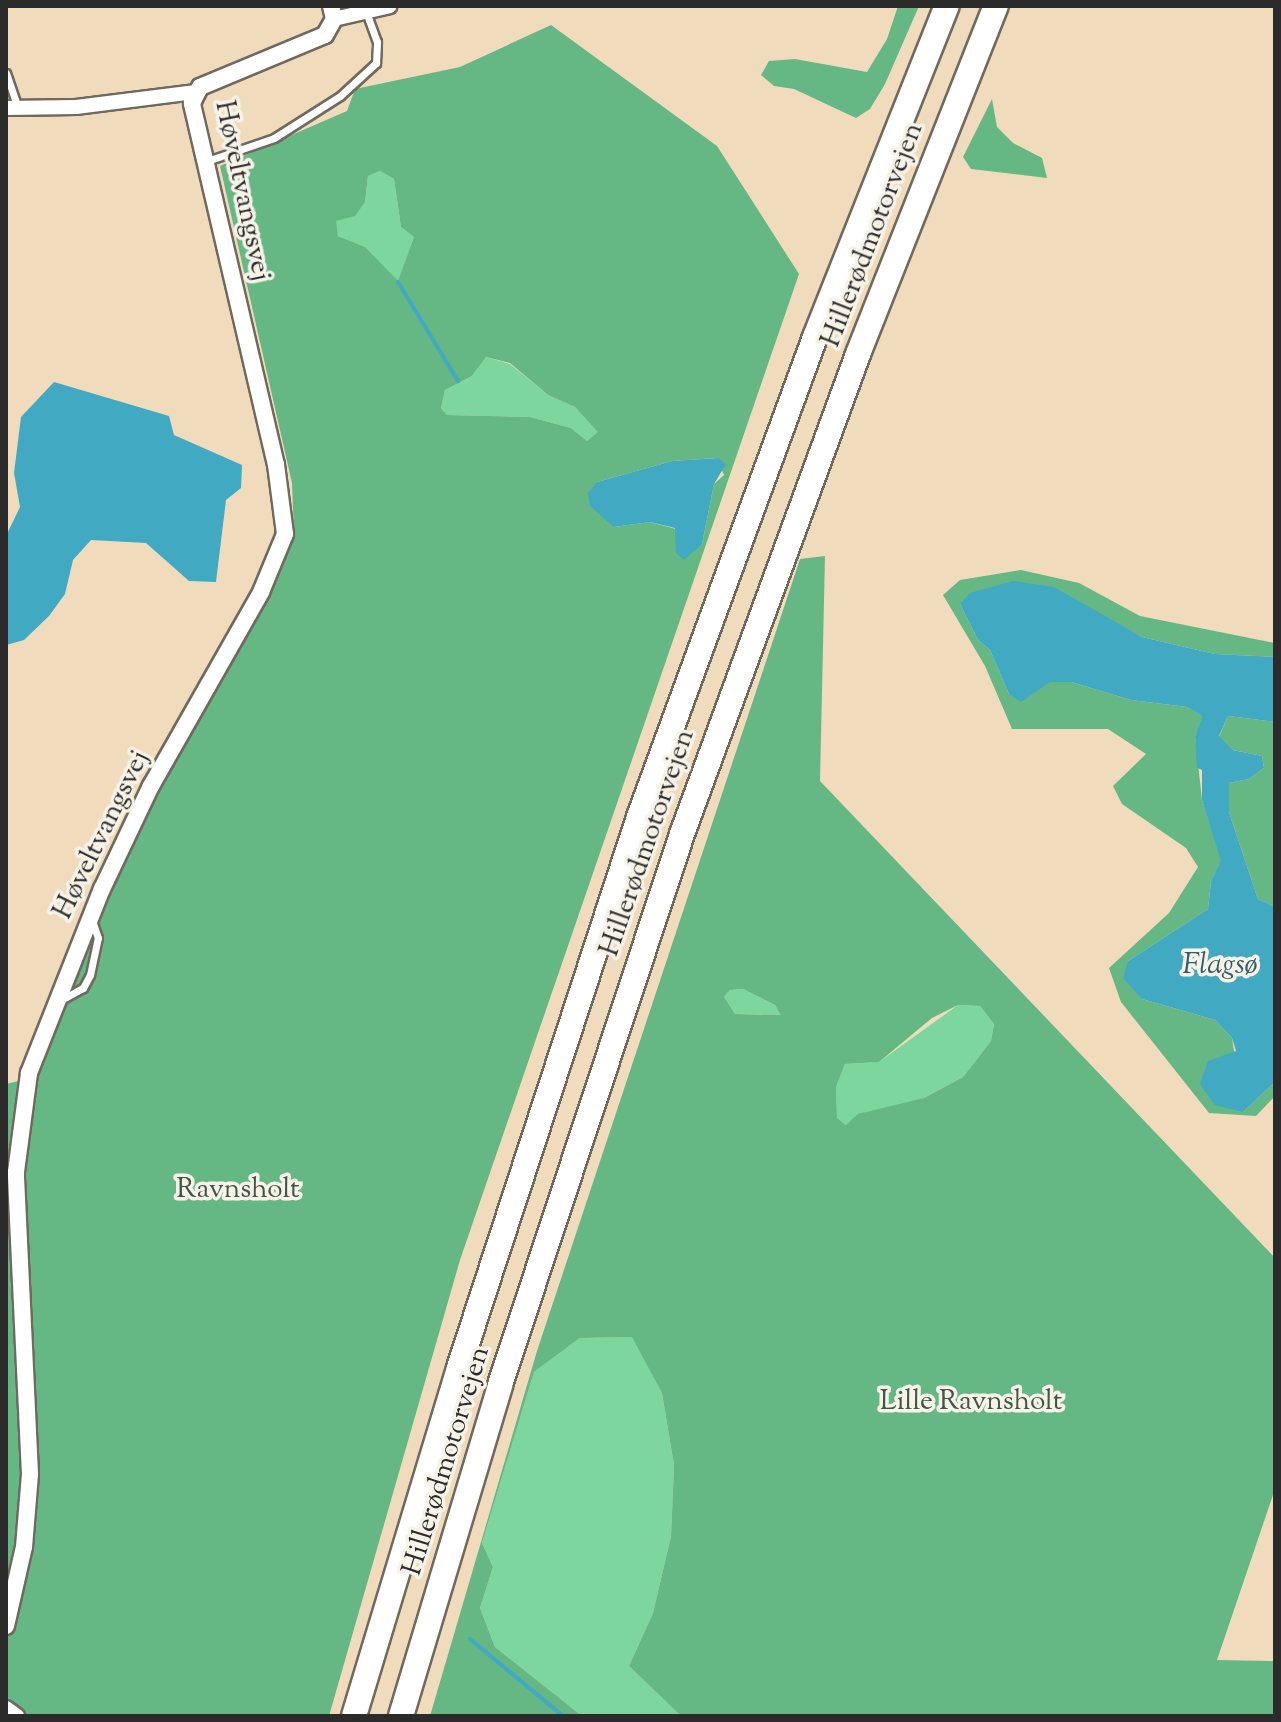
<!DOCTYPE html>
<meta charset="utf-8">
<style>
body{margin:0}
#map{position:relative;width:1281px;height:1722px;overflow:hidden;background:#f0dcbc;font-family:"Sorts Mill Goudy",serif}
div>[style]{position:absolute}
.green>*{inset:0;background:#7cd69d}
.forest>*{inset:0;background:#65b784}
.water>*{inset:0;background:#42a9c2}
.stream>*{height:4px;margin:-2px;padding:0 2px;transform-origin:2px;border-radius:2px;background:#42a9c2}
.roads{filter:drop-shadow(2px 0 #70695e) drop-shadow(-2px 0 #70695e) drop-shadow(0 2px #70695e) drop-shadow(0 -2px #70695e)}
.service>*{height:7px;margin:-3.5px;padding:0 3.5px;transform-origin:3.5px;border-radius:3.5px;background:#fff}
.minor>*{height:14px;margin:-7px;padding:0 7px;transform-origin:7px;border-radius:7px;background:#fff}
.tertiary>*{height:16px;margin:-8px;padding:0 8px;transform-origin:8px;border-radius:8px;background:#fff}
.motorway>*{height:24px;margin:-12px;padding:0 12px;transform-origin:12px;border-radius:12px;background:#fff}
span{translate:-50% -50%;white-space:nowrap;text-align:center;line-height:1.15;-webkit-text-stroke:7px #f7f3e8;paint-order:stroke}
.street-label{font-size:28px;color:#2b2b2b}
.park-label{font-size:28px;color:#3f5648}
.water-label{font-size:30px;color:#345d67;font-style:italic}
.frame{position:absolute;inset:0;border:8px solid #2b2b2b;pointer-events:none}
</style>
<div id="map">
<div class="green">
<div style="clip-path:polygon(380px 171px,394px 179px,401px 227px,414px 237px,398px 282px,365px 247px,338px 236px,335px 221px,355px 215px,365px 202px,368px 176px)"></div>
<div style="clip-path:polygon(486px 357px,510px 364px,548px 395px,575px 407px,599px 432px,587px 441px,571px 428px,530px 417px,447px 415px,441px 408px,445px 390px,472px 376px)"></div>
<div style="clip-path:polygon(743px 989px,775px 1005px,782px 1015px,735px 1014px,724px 997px,730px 990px)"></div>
<div style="clip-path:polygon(958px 1005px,980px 1006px,994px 1024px,991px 1041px,963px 1077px,924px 1098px,846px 1125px,837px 1118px,836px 1087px,845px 1064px,879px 1062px)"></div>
<div style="clip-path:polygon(633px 1337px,662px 1393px,674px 1465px,671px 1536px,653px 1613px,629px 1666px,681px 1716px,582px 1716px,495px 1647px,480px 1608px,493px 1567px,482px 1543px,534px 1372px,580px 1338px)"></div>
</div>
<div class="forest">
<div style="clip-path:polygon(898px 6px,919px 6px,885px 84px,870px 109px,856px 118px,794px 89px,774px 86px,761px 75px,769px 61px,795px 59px,867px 72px,887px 39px)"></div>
<div style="clip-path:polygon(evenodd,551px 25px,717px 146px,799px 274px,460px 1260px,329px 1716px,6px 1716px,6px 1084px,35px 1077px,110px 887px,294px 535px,292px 483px,220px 166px,347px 111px,355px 89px,460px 67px,551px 25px,380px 171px,394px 179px,401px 227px,414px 237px,398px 281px,365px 247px,338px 236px,336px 221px,355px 216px,365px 202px,368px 176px,380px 171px,551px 25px,486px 357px,510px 363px,548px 395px,575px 407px,598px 432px,587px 441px,571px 428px,530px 417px,447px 415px,441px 408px,445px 390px,472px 376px,486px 357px,551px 25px,717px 458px,724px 475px,714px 484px,702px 544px,676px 553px,676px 529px,650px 522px,614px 527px,597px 482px,672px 461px,717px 458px)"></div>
<div style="clip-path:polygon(992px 99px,997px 127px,1013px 143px,1042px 158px,1047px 178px,971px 169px,963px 157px)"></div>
<div style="clip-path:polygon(evenodd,825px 556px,820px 781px,1275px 1258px,1275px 1489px,1217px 1660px,1275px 1661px,1275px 1716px,681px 1716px,629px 1666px,653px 1613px,671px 1536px,674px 1465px,662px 1393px,632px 1337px,580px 1338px,534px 1372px,482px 1543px,493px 1567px,480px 1608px,495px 1647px,582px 1716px,430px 1716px,537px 1351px,800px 559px,825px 556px,743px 989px,775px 1005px,781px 1015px,735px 1014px,724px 997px,730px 990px,743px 989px,825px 556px,958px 1005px,980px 1006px,994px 1024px,991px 1041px,963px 1077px,924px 1098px,858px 1114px,846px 1125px,837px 1118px,836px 1087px,845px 1064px,879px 1062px,932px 1018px,958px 1005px)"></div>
<div style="clip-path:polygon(1021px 570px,1079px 583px,1140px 616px,1275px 643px,1275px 657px,1215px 654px,1142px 637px,1102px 616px,960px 604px,978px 640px,990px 650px,1009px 694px,1050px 682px,1071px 682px,1131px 700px,1187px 707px,1204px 716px,1195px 736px,1202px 800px,1222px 861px,1211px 881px,1208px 909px,1128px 961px,1142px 999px,1215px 1020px,1232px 1038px,1243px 1112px,1275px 1082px,1275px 1096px,1256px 1116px,1209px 1113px,1121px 1002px,1109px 968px,1169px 913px,1198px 867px,1186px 848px,1122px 804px,1113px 786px,1146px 754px,1108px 729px,1012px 729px,985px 666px,943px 595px,960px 580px)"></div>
<div style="clip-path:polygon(1228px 716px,1275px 722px,1275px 907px,1258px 899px,1229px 812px,1229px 783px,1249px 779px,1264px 768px,1262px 756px,1233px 750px,1219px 737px)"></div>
</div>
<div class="water">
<div style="clip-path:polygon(54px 382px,169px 416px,174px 435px,242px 465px,241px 488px,226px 500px,216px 582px,189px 581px,146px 543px,91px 540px,73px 560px,65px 594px,49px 616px,24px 640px,6px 645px,6px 536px,20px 507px,14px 473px,21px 417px)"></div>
<div style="clip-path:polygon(718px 458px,726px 464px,714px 484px,702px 544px,684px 560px,676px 553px,675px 528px,650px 522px,614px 527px,590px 506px,588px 493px,597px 482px,672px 461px)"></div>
<div style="clip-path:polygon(1013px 581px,1054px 587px,1142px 637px,1215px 654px,1275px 657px,1275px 722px,1228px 716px,1219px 736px,1233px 750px,1262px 756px,1264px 768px,1249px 779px,1229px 783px,1229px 812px,1258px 899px,1275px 907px,1275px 1082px,1243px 1112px,1215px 1105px,1200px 1084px,1208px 1061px,1236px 1051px,1232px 1038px,1215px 1020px,1142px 999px,1123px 978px,1128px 961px,1208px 909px,1211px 881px,1221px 861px,1202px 800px,1202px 770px,1197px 768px,1195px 736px,1203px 716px,1187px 707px,1131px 700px,1071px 682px,1050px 682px,1021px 702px,1009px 694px,990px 650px,978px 640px,960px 604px,970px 593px)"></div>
</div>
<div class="stream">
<div style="left:398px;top:282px;width:116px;rotate:58.8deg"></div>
<div style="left:470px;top:1639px;width:121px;rotate:39.6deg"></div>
</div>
<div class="roads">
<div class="service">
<div style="left:6px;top:73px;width:36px;rotate:71deg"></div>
<div style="left:207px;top:161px;width:71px;rotate:-18.9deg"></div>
<div style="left:274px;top:138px;width:78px;rotate:-32.5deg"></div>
<div style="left:340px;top:96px;width:49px;rotate:-42.5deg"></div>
<div style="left:376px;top:63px;width:21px;rotate:-87deg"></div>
<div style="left:377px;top:42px;width:29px;rotate:-110deg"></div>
<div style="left:61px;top:1000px;width:25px;rotate:-29deg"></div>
<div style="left:83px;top:988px;width:15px;rotate:-62deg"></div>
<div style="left:90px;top:975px;width:38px;rotate:-78deg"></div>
<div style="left:98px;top:938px;width:18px;rotate:-109deg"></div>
</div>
<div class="minor">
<div style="left:334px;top:19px;width:57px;rotate:-13.1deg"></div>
<div style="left:6px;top:108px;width:70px;rotate:-0.8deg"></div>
<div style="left:76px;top:107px;width:119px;rotate:-7.2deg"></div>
<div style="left:6px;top:1708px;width:14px;rotate:36deg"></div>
</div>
<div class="tertiary">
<div style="left:6px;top:1626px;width:81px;rotate:-77.2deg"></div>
<div style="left:24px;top:1547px;width:73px;rotate:-85.3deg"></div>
<div style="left:30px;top:1474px;width:302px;rotate:-92.7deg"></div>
<div style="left:16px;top:1172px;width:100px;rotate:-82.5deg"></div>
<div style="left:29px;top:1073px;width:198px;rotate:-68.4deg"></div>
<div style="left:102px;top:889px;width:114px;rotate:-64.6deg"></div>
<div style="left:151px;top:786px;width:223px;rotate:-60.4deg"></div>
<div style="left:261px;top:592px;width:63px;rotate:-67.5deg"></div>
<div style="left:285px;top:534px;width:70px;rotate:-97.4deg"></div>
<div style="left:276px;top:465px;width:372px;rotate:-103.1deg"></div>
<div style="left:192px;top:103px;width:18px;rotate:-63deg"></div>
<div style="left:200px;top:87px;width:135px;rotate:-22.6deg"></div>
<div style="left:325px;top:35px;width:18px;rotate:-61deg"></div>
<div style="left:334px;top:19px;width:13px;rotate:-103deg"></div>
</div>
<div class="motorway">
<div style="left:354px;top:1716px;width:363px;rotate:-73.2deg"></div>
<div style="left:459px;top:1368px;width:580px;rotate:-71.91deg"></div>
<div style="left:639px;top:817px;width:511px;rotate:-69.86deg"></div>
<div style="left:815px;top:337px;width:356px;rotate:-68.3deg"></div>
<div style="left:401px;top:1716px;width:345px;rotate:-73.3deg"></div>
<div style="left:500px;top:1385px;width:580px;rotate:-71.72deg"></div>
<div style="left:682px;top:834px;width:511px;rotate:-69.86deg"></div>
<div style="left:858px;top:354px;width:374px;rotate:-68.4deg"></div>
</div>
</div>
<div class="street-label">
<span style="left:242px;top:191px;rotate:78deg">Høveltvangsvej</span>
<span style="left:873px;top:235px;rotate:-69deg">Hillerødmotorvejen</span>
<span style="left:102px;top:835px;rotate:-64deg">Høveltvangsvej</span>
<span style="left:648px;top:843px;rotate:-71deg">Hillerødmotorvejen</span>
<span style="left:447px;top:1461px;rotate:-73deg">Hillerødmotorvejen</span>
</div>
<div class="park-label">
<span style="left:238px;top:1190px">Ravnsholt</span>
<span style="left:971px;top:1402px">Lille Ravnsholt</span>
</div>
<div class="water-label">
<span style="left:1220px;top:966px">Flagsø</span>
</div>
<div class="frame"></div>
</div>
